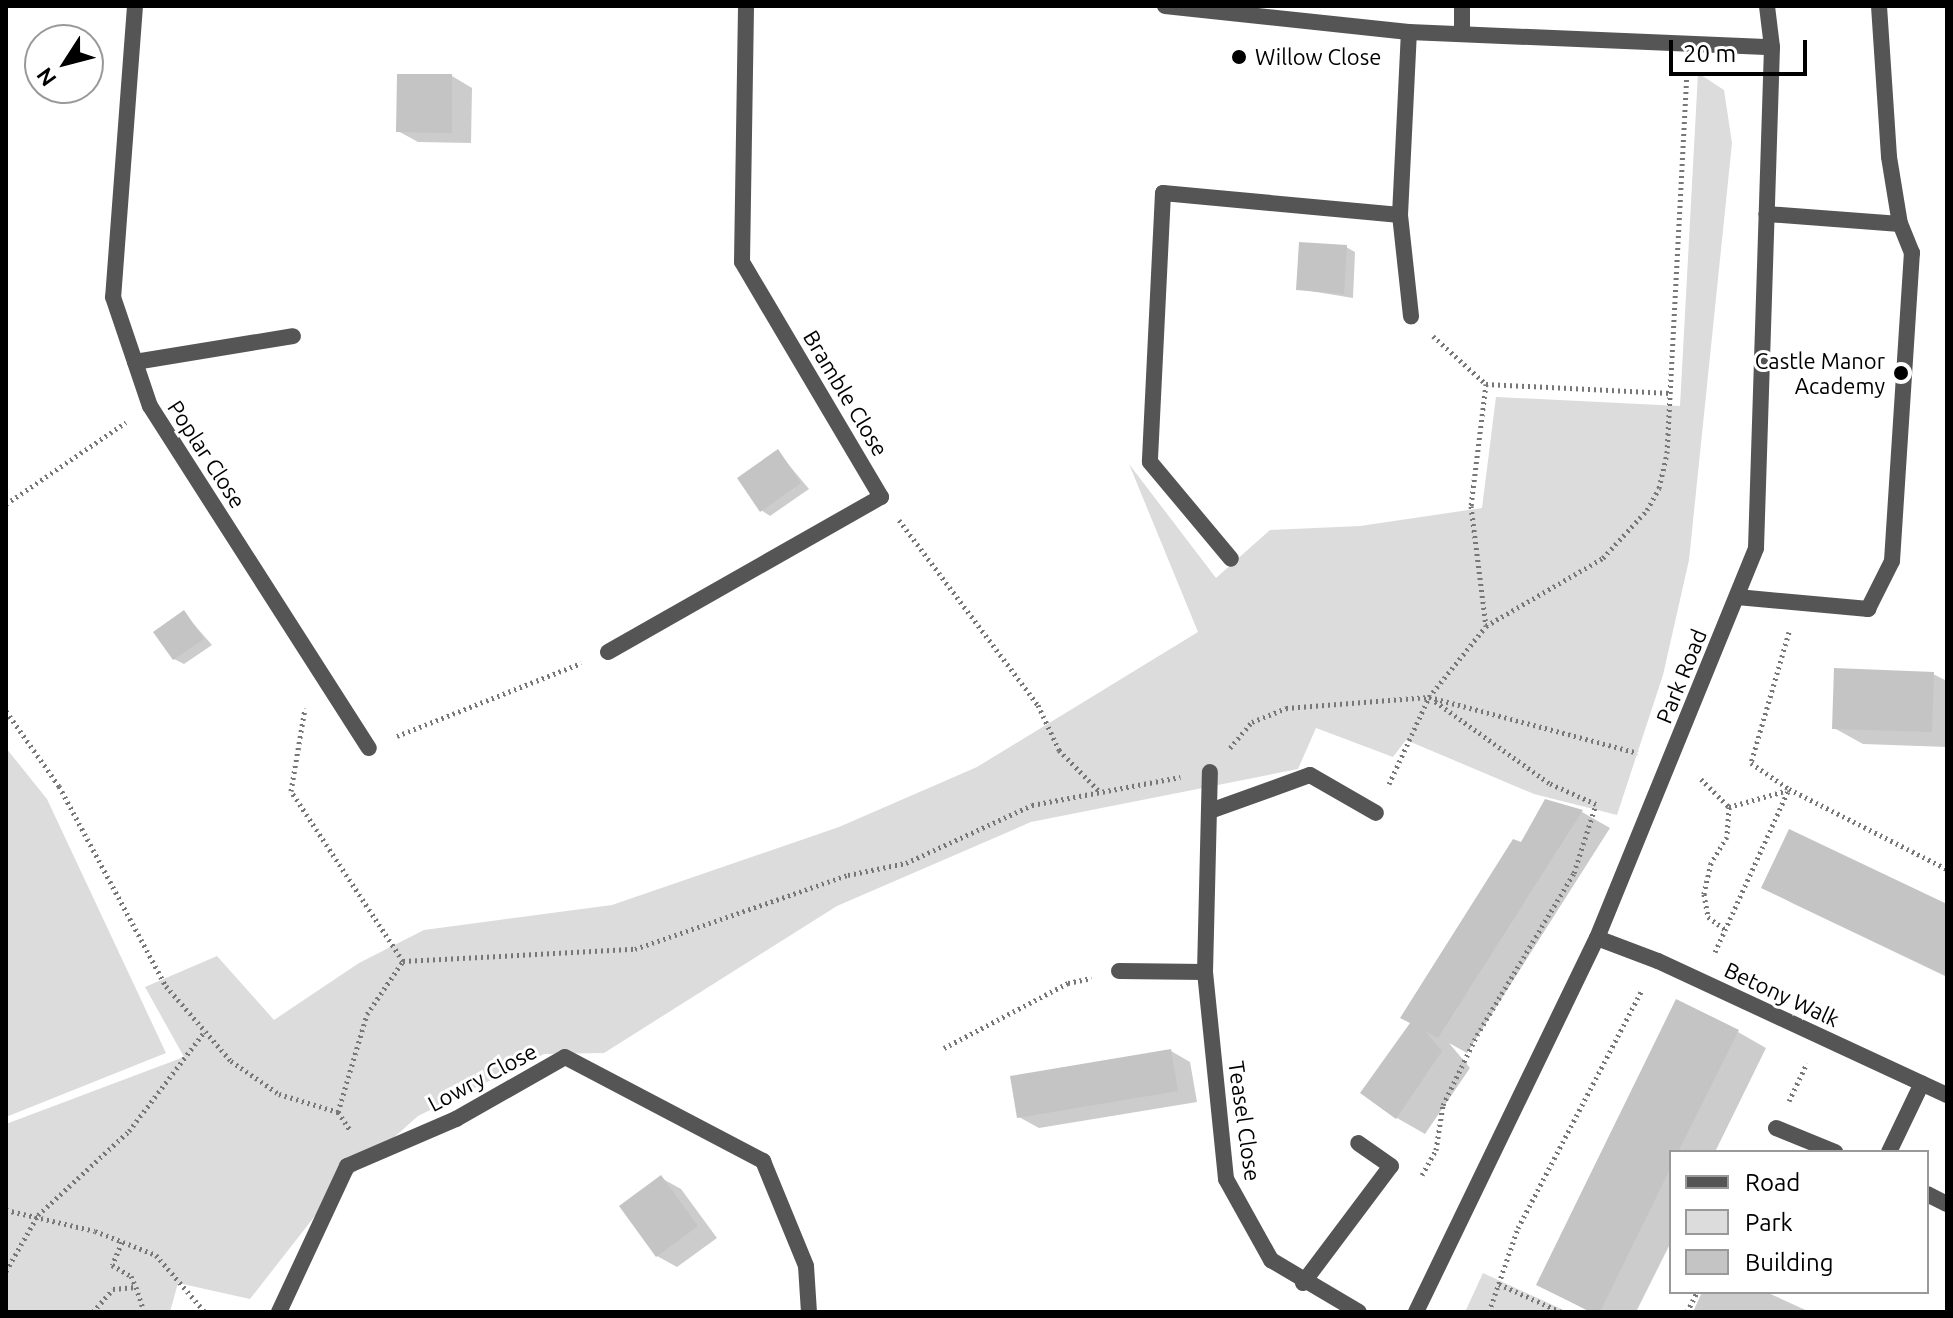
<!DOCTYPE html>
<style>
body{margin:0}
#map{position:relative;width:1953px;height:1318px;overflow:hidden;background:#fff;font-family:Ubuntu,sans-serif}
div>[style]{position:absolute}
.green>*{inset:0;background:#dcdcdc}
.shadow>*{inset:0;background:#0003}
.building>*{inset:0;background:#c4c4c4}
.path>*{height:5px;margin-top:-2.5px;transform-origin:0;background:repeating-linear-gradient(90deg,#777 0 2px,transparent 0 6px)}
.lane>*{height:16px;margin:-8px;padding:0 8px;transform-origin:8px;border-radius:8px;background:#555}
.street>*{height:16px;margin:-8px;padding:0 8px;transform-origin:8px;border-radius:8px;background:#555}
.dots>*{width:22px;height:22px;translate:-50% -50%;box-sizing:border-box;border:4px solid #fff;border-radius:50%}
span{translate:-50% -50%;white-space:nowrap;text-align:center;line-height:1.15;-webkit-text-stroke:6px #fff;paint-order:stroke}
.poi-label{font-size:22px;color:#000}
.left{translate:0 -50%;text-align:left}
.right{translate:-100% -50%;text-align:right}
.street-label{font-size:22px;color:#000}
.frame{position:absolute;inset:0;border:8px solid #000;pointer-events:none}
.legend{position:absolute;left:1669px;top:1150px;width:260px;height:144px;box-sizing:border-box;background:#fff;border:2px solid #999;margin:0;padding:10px 14px;list-style:none;font-size:24px;color:#000}
.legend li{display:flex;align-items:center;gap:16px;height:40px}
.legend b{width:40px;border:2px solid #999}
.north{position:absolute;left:24px;top:24px;width:80px;height:80px;box-sizing:border-box;background:#fff;border:2px solid #999;border-radius:50%;rotate:234deg;font-size:22px;font-weight:700;line-height:32px;text-align:center;color:#000}
.north::after{content:'';display:block;margin:auto;width:28px;height:36px;background:#000;clip-path:polygon(50% 0,100% 100%,50% 72%,0 100%)}
.scale{position:absolute;left:1669px;top:40px;width:138px;height:36px;box-sizing:border-box;border:4px solid #000;border-top:0;padding-left:10px;font-size:24px;line-height:28px;white-space:nowrap;color:#000;-webkit-text-stroke:6px #fff;paint-order:stroke}
</style>
<div id="map">
<div class="green">
<div style="clip-path:polygon(1698px 73px,1724px 90px,1732px 143px,1689px 560px,1663px 675px,1617px 815px,1534px 794px,1406px 740px,1393px 757px,1316px 728px,1298px 769px,1031px 822px,837px 906px,604px 1053px,544px 1054px,418px 1116px,336px 1189px,250px 1299px,178px 1283px,170px 1312px,6px 1312px,6px 1124px,184px 1057px,145px 987px,217px 956px,274px 1020px,359px 963px,424px 930px,612px 905px,839px 827px,977px 767px,1198px 632px,1129px 464px,1216px 578px,1270px 530px,1360px 526px,1482px 508px,1496px 397px,1680px 406px)"></div>
<div style="clip-path:polygon(6px 748px,47px 799px,166px 1053px,6px 1117px)"></div>
<div style="clip-path:polygon(1483px 1273px,1568px 1312px,1465px 1312px)"></div>
</div>
<div class="shadow">
<div style="clip-path:polygon(452px 76px,472px 88px,471px 143px,418px 142px,398px 131px)"></div>
<div style="clip-path:polygon(1346px 247px,1355px 252px,1353px 298px,1298px 289px)"></div>
<div style="clip-path:polygon(778px 452px,809px 489px,770px 516px,761px 510px)"></div>
<div style="clip-path:polygon(184px 613px,212px 645px,184px 664px,174px 659px)"></div>
<div style="clip-path:polygon(1933px 674px,1947px 681px,1947px 747px,1863px 744px,1834px 728px)"></div>
<div style="clip-path:polygon(1582px 812px,1610px 828px,1467px 1053px,1449px 1043px,1470px 1068px,1425px 1134px,1397px 1118px,1412px 1023px,1522px 845px)"></div>
<div style="clip-path:polygon(1764px 887px,1947px 907px,1947px 977px,1792px 903px)"></div>
<div style="clip-path:polygon(1738px 1032px,1766px 1048px,1715px 1152px,1671px 1152px,1671px 1242px,1636px 1312px,1590px 1312px,1538px 1284px)"></div>
<div style="clip-path:polygon(1171px 1051px,1190px 1062px,1197px 1102px,1039px 1128px,1019px 1117px)"></div>
<div style="clip-path:polygon(661px 1178px,681px 1189px,717px 1238px,677px 1267px,657px 1256px)"></div>
<div style="clip-path:polygon(1702px 1292px,1766px 1292px,1810px 1312px,1693px 1312px)"></div>
</div>
<div class="building">
<div style="clip-path:polygon(397px 74px,452px 74px,452px 133px,396px 132px)"></div>
<div style="clip-path:polygon(1299px 242px,1347px 245px,1344px 294px,1296px 290px)"></div>
<div style="clip-path:polygon(778px 449px,801px 483px,760px 512px,737px 478px)"></div>
<div style="clip-path:polygon(184px 610px,204px 639px,173px 660px,153px 632px)"></div>
<div style="clip-path:polygon(1834px 668px,1934px 672px,1932px 732px,1832px 729px)"></div>
<div style="clip-path:polygon(1545px 799px,1583px 810px,1438px 1038px,1426px 1032px,1442px 1051px,1396px 1119px,1360px 1093px,1410px 1023px,1400px 1018px,1513px 839px,1521px 842px)"></div>
<div style="clip-path:polygon(1789px 829px,1947px 904px,1947px 976px,1761px 888px)"></div>
<div style="clip-path:polygon(1676px 999px,1739px 1030px,1678px 1152px,1671px 1152px,1671px 1167px,1600px 1312px,1591px 1312px,1536px 1285px)"></div>
<div style="clip-path:polygon(1171px 1049px,1178px 1091px,1017px 1118px,1010px 1076px)"></div>
<div style="clip-path:polygon(661px 1175px,698px 1226px,656px 1257px,619px 1206px)"></div>
</div>
<div class="path">
<div style="left:1433px;top:336px;width:72px;rotate:42.2deg"></div>
<div style="left:1486px;top:384px;width:123px;rotate:97deg"></div>
<div style="left:1471px;top:506px;width:121px;rotate:82.9deg"></div>
<div style="left:1486px;top:384px;width:184px;rotate:2.8deg"></div>
<div style="left:6px;top:504px;width:145px;rotate:-34.3deg"></div>
<div style="left:899px;top:520px;width:231px;rotate:53.1deg"></div>
<div style="left:1038px;top:705px;width:50px;rotate:65deg"></div>
<div style="left:1059px;top:750px;width:59px;rotate:45.7deg"></div>
<div style="left:1789px;top:632px;width:136px;rotate:106.2deg"></div>
<div style="left:1751px;top:763px;width:46px;rotate:34.4deg"></div>
<div style="left:1789px;top:789px;width:177px;rotate:26.9deg"></div>
<div style="left:6px;top:711px;width:92px;rotate:54.8deg"></div>
<div style="left:59px;top:786px;width:227px;rotate:61.9deg"></div>
<div style="left:166px;top:986px;width:99px;rotate:49.1deg"></div>
<div style="left:231px;top:1061px;width:58px;rotate:34.5deg"></div>
<div style="left:279px;top:1094px;width:62px;rotate:17deg"></div>
<div style="left:338px;top:1112px;width:102px;rotate:-73.5deg"></div>
<div style="left:367px;top:1014px;width:64px;rotate:-55.8deg"></div>
<div style="left:403px;top:961px;width:204px;rotate:-123.4deg"></div>
<div style="left:291px;top:791px;width:84px;rotate:-80.4deg"></div>
<div style="left:397px;top:736px;width:198px;rotate:-21.6deg"></div>
<div style="left:1230px;top:748px;width:34px;rotate:-50deg"></div>
<div style="left:1252px;top:722px;width:37px;rotate:-22deg"></div>
<div style="left:1286px;top:708px;width:143px;rotate:-4.4deg"></div>
<div style="left:1429px;top:697px;width:216px;rotate:15deg"></div>
<div style="left:1701px;top:779px;width:40px;rotate:45deg"></div>
<div style="left:1729px;top:807px;width:30px;rotate:94deg"></div>
<div style="left:1727px;top:837px;width:31px;rotate:122deg"></div>
<div style="left:1711px;top:863px;width:32px;rotate:103deg"></div>
<div style="left:1704px;top:894px;width:23px;rotate:80deg"></div>
<div style="left:1708px;top:917px;width:22px;rotate:36deg"></div>
<div style="left:1389px;top:784px;width:96px;rotate:-65.3deg"></div>
<div style="left:1429px;top:697px;width:91px;rotate:-51.2deg"></div>
<div style="left:1486px;top:626px;width:135px;rotate:-30.2deg"></div>
<div style="left:1603px;top:558px;width:65px;rotate:-47.5deg"></div>
<div style="left:1647px;top:510px;width:25px;rotate:-61deg"></div>
<div style="left:1659px;top:488px;width:36px;rotate:-77deg"></div>
<div style="left:1667px;top:453px;width:379px;rotate:-87deg"></div>
<div style="left:1729px;top:807px;width:61px;rotate:-16.1deg"></div>
<div style="left:1715px;top:952px;width:179px;rotate:-65.6deg"></div>
<div style="left:403px;top:961px;width:232px;rotate:-3deg"></div>
<div style="left:635px;top:949px;width:225px;rotate:-19.2deg"></div>
<div style="left:848px;top:875px;width:59px;rotate:-11.7deg"></div>
<div style="left:906px;top:863px;width:139px;rotate:-24.7deg"></div>
<div style="left:1032px;top:805px;width:151px;rotate:-10.7deg"></div>
<div style="left:944px;top:1048px;width:140px;rotate:-27.7deg"></div>
<div style="left:1068px;top:983px;width:24px;rotate:-12deg"></div>
<div style="left:1789px;top:1101px;width:42px;rotate:-64.7deg"></div>
<div style="left:338px;top:1112px;width:23px;rotate:56deg"></div>
<div style="left:1422px;top:1175px;width:29px;rotate:-61deg"></div>
<div style="left:1436px;top:1150px;width:46px;rotate:-81.2deg"></div>
<div style="left:1443px;top:1105px;width:78px;rotate:-64.1deg"></div>
<div style="left:1477px;top:1035px;width:189px;rotate:-59.1deg"></div>
<div style="left:1574px;top:873px;width:72px;rotate:-72.3deg"></div>
<div style="left:1596px;top:804px;width:51px;rotate:-155.9deg"></div>
<div style="left:1549px;top:783px;width:143px;rotate:-144.4deg"></div>
<div style="left:6px;top:1210px;width:91px;rotate:13.3deg"></div>
<div style="left:95px;top:1231px;width:66px;rotate:21.5deg"></div>
<div style="left:156px;top:1255px;width:75px;rotate:49.3deg"></div>
<div style="left:122px;top:1242px;width:25px;rotate:113deg"></div>
<div style="left:112px;top:1265px;width:22px;rotate:30deg"></div>
<div style="left:131px;top:1276px;width:12px;rotate:66deg"></div>
<div style="left:6px;top:1271px;width:64px;rotate:-60.3deg"></div>
<div style="left:38px;top:1215px;width:124px;rotate:-42.7deg"></div>
<div style="left:129px;top:1131px;width:126px;rotate:-52.8deg"></div>
<div style="left:1499px;top:1284px;width:68px;rotate:24.3deg"></div>
<div style="left:93px;top:1312px;width:30px;rotate:-49deg"></div>
<div style="left:113px;top:1289px;width:23px;rotate:-5deg"></div>
<div style="left:136px;top:1287px;width:26px;rotate:72deg"></div>
<div style="left:1489px;top:1312px;width:89px;rotate:-71deg"></div>
<div style="left:1518px;top:1228px;width:268px;rotate:-62.5deg"></div>
<div style="left:1687px;top:1312px;width:22px;rotate:-63deg"></div>
</div>
<div class="lane">
<div style="left:1879px;top:6px;width:151px;rotate:86.2deg"></div>
<div style="left:1889px;top:157px;width:68px;rotate:80.7deg"></div>
<div style="left:1462px;top:34px;width:28px;rotate:-90deg"></div>
<div style="left:1163px;top:193px;width:269px;rotate:92.8deg"></div>
<div style="left:1150px;top:462px;width:126px;rotate:50.1deg"></div>
<div style="left:135px;top:362px;width:160px;rotate:-9.3deg"></div>
<div style="left:1737px;top:597px;width:132px;rotate:5.2deg"></div>
<div style="left:1868px;top:609px;width:54px;rotate:-63.4deg"></div>
<div style="left:1892px;top:561px;width:309px;rotate:-86.3deg"></div>
<div style="left:1912px;top:253px;width:31px;rotate:-112deg"></div>
<div style="left:1900px;top:224px;width:134px;rotate:-175.7deg"></div>
<div style="left:1210px;top:811px;width:106px;rotate:-19.8deg"></div>
<div style="left:1310px;top:775px;width:76px;rotate:29.9deg"></div>
<div style="left:1776px;top:1128px;width:64px;rotate:22.1deg"></div>
<div style="left:1889px;top:1152px;width:76px;rotate:-64.4deg"></div>
<div style="left:1927px;top:1194px;width:22px;rotate:27deg"></div>
<div style="left:1303px;top:1283px;width:146px;rotate:-53.1deg"></div>
<div style="left:1391px;top:1166px;width:40px;rotate:-145.1deg"></div>
</div>
<div class="street">
<div style="left:135px;top:6px;width:292px;rotate:94.3deg"></div>
<div style="left:113px;top:297px;width:115px;rotate:71.3deg"></div>
<div style="left:150px;top:406px;width:406px;rotate:57.4deg"></div>
<div style="left:1165px;top:6px;width:245px;rotate:6.1deg"></div>
<div style="left:1409px;top:32px;width:363px;rotate:2.4deg"></div>
<div style="left:1163px;top:193px;width:238px;rotate:5.3deg"></div>
<div style="left:1400px;top:215px;width:183px;rotate:-87.2deg"></div>
<div style="left:1400px;top:215px;width:102px;rotate:83.8deg"></div>
<div style="left:608px;top:652px;width:314px;rotate:-29.6deg"></div>
<div style="left:881px;top:497px;width:273px;rotate:-120.6deg"></div>
<div style="left:742px;top:262px;width:256px;rotate:-89.1deg"></div>
<div style="left:1597px;top:938px;width:65px;rotate:20.7deg"></div>
<div style="left:1658px;top:961px;width:319px;rotate:24.9deg"></div>
<div style="left:1119px;top:971px;width:86px;rotate:0.7deg"></div>
<div style="left:1205px;top:972px;width:208px;rotate:84.2deg"></div>
<div style="left:1226px;top:1179px;width:93px;rotate:60.9deg"></div>
<div style="left:1271px;top:1260px;width:102px;rotate:30.6deg"></div>
<div style="left:1205px;top:972px;width:200px;rotate:-88.6deg"></div>
<div style="left:279px;top:1312px;width:161px;rotate:-65deg"></div>
<div style="left:347px;top:1166px;width:119px;rotate:-23.3deg"></div>
<div style="left:456px;top:1119px;width:125px;rotate:-29.6deg"></div>
<div style="left:565px;top:1057px;width:224px;rotate:27.7deg"></div>
<div style="left:763px;top:1161px;width:113px;rotate:67.7deg"></div>
<div style="left:806px;top:1266px;width:46px;rotate:86.3deg"></div>
<div style="left:1416px;top:1312px;width:415px;rotate:-64.2deg"></div>
<div style="left:1597px;top:938px;width:421px;rotate:-67.8deg"></div>
<div style="left:1756px;top:548px;width:501px;rotate:-88.17deg"></div>
<div style="left:1772px;top:47px;width:41px;rotate:-97deg"></div>
</div>
<div class="dots">
<div style="left:1239px;top:57px;background:#000"></div>
<div style="left:1901px;top:373px;background:#000"></div>
</div>
<div class="poi-label">
<span class="left" style="left:1255px;top:57px">Willow Close</span>
<span class="right" style="left:1885px;top:373px">Castle Manor<br>Academy</span>
</div>
<div class="street-label">
<span style="left:846px;top:393px;rotate:59deg">Bramble Close</span>
<span style="left:207px;top:454px;rotate:57deg">Poplar Close</span>
<span style="left:1681px;top:676px;rotate:-68deg">Park Road</span>
<span style="left:1782px;top:994px;rotate:25deg">Betony Walk</span>
<span style="left:482px;top:1077px;rotate:-28deg">Lowry Close</span>
<span style="left:1245px;top:1121px;rotate:82deg">Teasel Close</span>
</div>
<div class="frame"></div>
<ul class="legend">
<li><b style="height:10px;background:#555"></b>Road</li>
<li><b style="height:22px;background:#dcdcdc"></b>Park</li>
<li><b style="height:22px;background:#c4c4c4"></b>Building</li>
</ul>
<div class="north">N</div>
<div class="scale">20 m</div>
</div>
